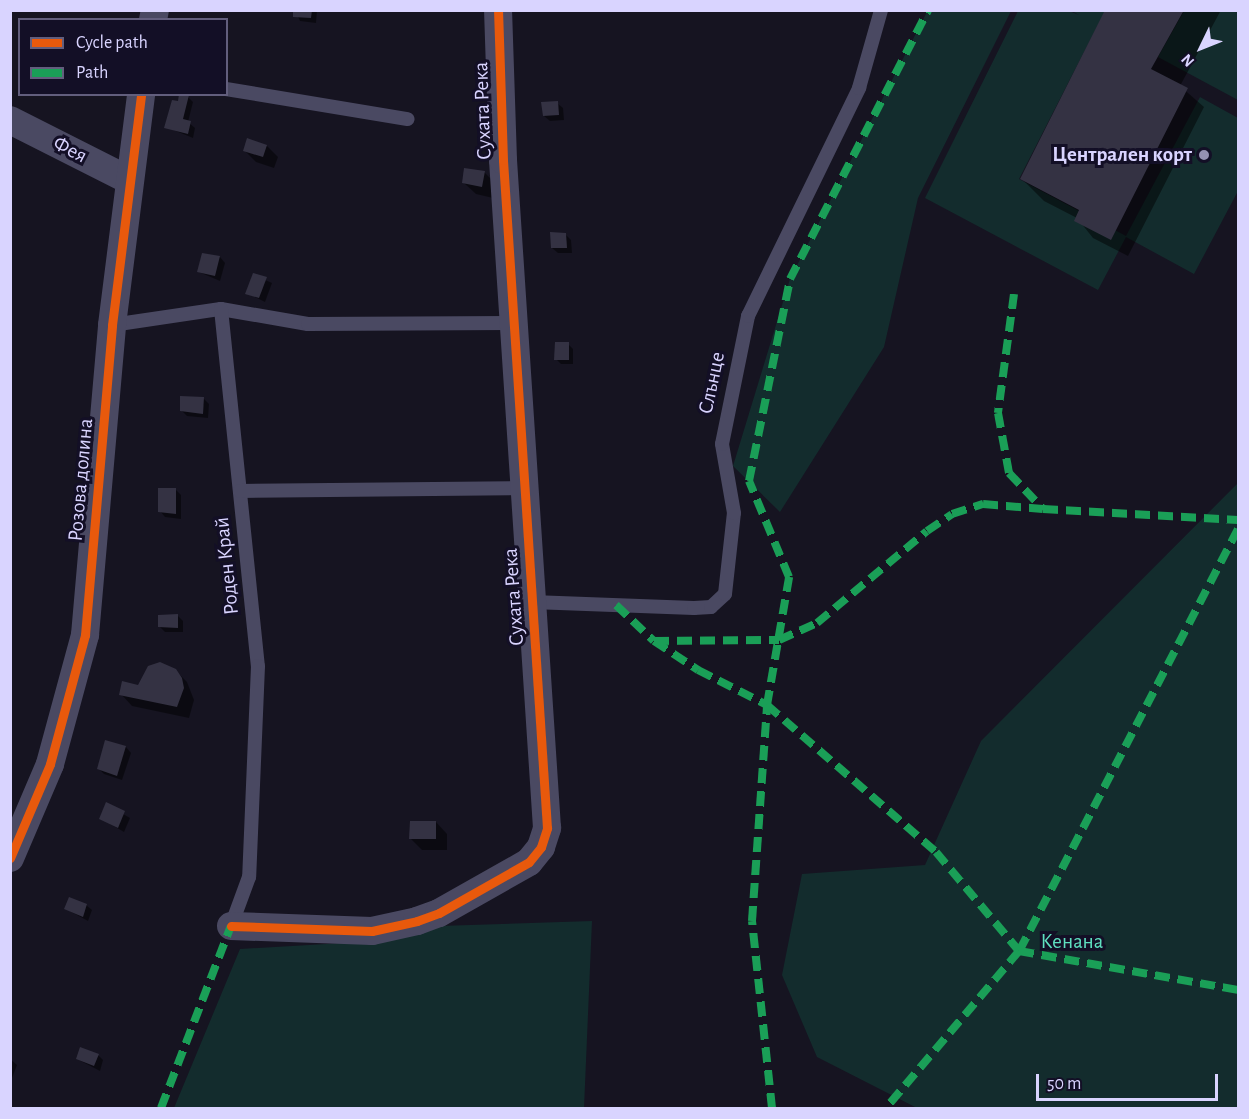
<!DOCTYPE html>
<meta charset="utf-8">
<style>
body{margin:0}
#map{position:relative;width:1249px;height:1119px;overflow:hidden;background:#161421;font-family:"Alegreya Sans",sans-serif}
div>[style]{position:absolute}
.green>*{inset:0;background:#132c2d}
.shadow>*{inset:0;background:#0007}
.building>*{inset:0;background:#343243}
.service>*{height:14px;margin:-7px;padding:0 7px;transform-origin:7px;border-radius:7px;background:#4a4962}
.minor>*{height:28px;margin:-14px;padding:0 14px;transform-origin:14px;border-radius:14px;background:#4a4962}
.quiet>*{height:8px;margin-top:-4px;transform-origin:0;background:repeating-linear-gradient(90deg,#1a9f57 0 15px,transparent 0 23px)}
.cycleway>*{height:9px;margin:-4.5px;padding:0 4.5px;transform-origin:4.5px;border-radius:4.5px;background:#e8590c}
.dots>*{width:16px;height:16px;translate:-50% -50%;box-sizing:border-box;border:3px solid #130f26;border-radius:50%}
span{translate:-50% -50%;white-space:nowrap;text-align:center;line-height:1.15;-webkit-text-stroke:6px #130f26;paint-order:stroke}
.street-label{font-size:21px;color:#d9d4ff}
.poi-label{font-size:21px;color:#d9d4ff;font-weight:700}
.right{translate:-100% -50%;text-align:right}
.park-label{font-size:21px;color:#5fe0c0}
.frame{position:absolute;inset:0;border:12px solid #d9d4ff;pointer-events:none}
.legend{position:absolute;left:18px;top:18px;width:210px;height:78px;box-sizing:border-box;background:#130f26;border:2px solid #625e7d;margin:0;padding:8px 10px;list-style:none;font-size:18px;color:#d9d4ff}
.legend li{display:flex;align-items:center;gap:12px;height:30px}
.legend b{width:30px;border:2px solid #625e7d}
.north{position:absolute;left:1171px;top:18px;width:60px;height:60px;-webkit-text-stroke:4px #130f26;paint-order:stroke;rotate:227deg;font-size:16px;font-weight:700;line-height:24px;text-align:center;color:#d9d4ff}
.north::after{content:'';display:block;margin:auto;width:21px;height:27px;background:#d9d4ff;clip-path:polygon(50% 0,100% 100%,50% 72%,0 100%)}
.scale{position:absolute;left:1036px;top:1074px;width:182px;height:27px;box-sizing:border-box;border:3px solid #d9d4ff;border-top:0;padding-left:8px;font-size:18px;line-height:21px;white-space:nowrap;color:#d9d4ff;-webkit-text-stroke:4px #130f26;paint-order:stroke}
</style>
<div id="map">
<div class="green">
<div style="clip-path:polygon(928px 10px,1011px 11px,918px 198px,884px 347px,780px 512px,733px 466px,790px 279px)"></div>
<div style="clip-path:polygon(1018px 11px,1069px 11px,1079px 15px,1072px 11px,1105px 11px,1019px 179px,1126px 236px,1200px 97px,1238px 118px,1238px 191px,1194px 274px,1126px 237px,1098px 290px,925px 198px)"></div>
<div style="clip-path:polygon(1184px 11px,1238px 11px,1238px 100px,1158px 57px)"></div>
<div style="clip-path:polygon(1238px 483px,1238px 1108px,917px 1108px,817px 1057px,782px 975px,802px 874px,925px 865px,981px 741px)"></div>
<div style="clip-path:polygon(592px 921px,584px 1108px,174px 1108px,240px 949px,343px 943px,439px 926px)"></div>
</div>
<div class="shadow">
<div style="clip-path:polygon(295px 10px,317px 10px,316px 23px,300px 21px)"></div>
<div style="clip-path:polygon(1109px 10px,1221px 10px,1180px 86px,1204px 107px,1128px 256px,1093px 238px,1077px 218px,1044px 201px,1021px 178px)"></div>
<div style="clip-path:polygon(188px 97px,193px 102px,188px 122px,195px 128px,193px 138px,166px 127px,179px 103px)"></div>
<div style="clip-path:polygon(557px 103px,563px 108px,564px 120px,550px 121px,544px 116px)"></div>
<div style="clip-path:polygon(267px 146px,278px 157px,274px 168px,256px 162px,245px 151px)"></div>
<div style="clip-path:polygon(484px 172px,496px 184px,493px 198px,476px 194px,464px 183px)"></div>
<div style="clip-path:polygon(565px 234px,571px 240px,572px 253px,558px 253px,552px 248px)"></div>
<div style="clip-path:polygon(203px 255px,220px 257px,225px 263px,220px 281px,199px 272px)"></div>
<div style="clip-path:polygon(254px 275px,272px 283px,265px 302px,247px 293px)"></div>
<div style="clip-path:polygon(568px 344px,573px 349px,573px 364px,561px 364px,556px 359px)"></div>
<div style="clip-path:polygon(204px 399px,209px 404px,208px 418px,187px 416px,181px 410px)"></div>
<div style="clip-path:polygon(176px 490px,181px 495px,181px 519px,165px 517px,160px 511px)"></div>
<div style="clip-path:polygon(178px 616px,183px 621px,183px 632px,165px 632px,159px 626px)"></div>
<div style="clip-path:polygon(175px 670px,187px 682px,194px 700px,189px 718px,132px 706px,121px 694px)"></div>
<div style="clip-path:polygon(126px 747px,131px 753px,122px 780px,104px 774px,99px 769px)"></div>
<div style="clip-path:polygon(106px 804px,130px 818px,124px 832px,100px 818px)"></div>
<div style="clip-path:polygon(436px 822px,447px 834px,447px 850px,422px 850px,411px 839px)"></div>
<div style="clip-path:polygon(86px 905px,92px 910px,88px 921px,66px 909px)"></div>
<div style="clip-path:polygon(98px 1055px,103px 1060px,100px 1071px,77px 1059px)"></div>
<div style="clip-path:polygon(10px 1059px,17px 1065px,12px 1078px,10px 1078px)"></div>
</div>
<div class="building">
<div style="clip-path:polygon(293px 10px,312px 10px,311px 18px,293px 17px)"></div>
<div style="clip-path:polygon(1105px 10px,1184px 10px,1151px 69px,1188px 88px,1111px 240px,1074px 221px,1079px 210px,1020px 179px)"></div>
<div style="clip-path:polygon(179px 94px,189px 95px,183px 119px,191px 121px,188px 134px,164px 128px,172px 100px,178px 101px)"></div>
<div style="clip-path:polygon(558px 101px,559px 115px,543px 116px,541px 102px)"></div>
<div style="clip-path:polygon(247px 138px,267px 145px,263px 157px,243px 151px)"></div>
<div style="clip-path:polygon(464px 168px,485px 171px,482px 187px,462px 183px)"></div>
<div style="clip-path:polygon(550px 232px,566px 233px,567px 248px,551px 248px)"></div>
<div style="clip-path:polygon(202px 253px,220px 256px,215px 276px,197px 272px)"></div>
<div style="clip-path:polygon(253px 273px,267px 277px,259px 298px,245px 294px)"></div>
<div style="clip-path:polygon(555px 342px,569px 342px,569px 360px,554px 360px)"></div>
<div style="clip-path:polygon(180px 396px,204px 397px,203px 414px,180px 411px)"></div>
<div style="clip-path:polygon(158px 488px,176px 488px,176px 514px,158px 512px)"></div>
<div style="clip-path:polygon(178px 614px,178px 628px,158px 627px,158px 615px)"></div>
<div style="clip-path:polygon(160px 662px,176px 669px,182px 678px,184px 688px,177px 707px,119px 695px,122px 681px,138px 685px,148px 666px)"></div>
<div style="clip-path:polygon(105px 740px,126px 746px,117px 776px,97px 769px)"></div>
<div style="clip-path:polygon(106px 802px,125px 811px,118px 828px,99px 819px)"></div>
<div style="clip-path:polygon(410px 821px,436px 821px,436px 839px,409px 839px)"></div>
<div style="clip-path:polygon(69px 897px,87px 904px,83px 917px,64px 909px)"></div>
<div style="clip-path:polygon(80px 1047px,99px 1054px,94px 1066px,76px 1059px)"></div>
</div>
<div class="service">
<div style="left:226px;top:89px;width:184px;rotate:9.4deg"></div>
<div style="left:221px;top:309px;width:88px;rotate:9.8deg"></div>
<div style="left:308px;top:324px;width:206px;rotate:-0.3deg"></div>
<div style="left:112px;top:325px;width:110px;rotate:-8.4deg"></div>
<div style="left:221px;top:309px;width:359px;rotate:84.1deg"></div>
<div style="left:258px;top:666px;width:211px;rotate:92.4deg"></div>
<div style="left:249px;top:877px;width:52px;rotate:110.2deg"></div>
<div style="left:240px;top:491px;width:285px;rotate:-0.6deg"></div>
<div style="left:532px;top:602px;width:162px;rotate:2.1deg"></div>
<div style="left:694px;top:608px;width:17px;rotate:-3deg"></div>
<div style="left:711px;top:607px;width:19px;rotate:-43deg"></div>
<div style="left:725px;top:594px;width:81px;rotate:-83.7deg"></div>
<div style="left:734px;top:513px;width:70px;rotate:-99.9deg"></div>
<div style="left:722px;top:444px;width:131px;rotate:-78.5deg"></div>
<div style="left:748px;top:316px;width:254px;rotate:-64deg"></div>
<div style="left:859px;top:88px;width:81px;rotate:-74.2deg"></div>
</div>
<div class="minor">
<div style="left:153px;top:20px;width:10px;rotate:-79deg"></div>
<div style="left:10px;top:120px;width:133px;rotate:26.8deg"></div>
<div style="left:10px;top:858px;width:102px;rotate:-66.9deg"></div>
<div style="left:50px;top:764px;width:134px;rotate:-74.8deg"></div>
<div style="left:85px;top:635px;width:311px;rotate:-85deg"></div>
<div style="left:112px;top:325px;width:233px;rotate:-82.8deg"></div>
<div style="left:231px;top:926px;width:141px;rotate:2deg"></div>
<div style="left:372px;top:931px;width:46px;rotate:-12.5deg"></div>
<div style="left:417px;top:921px;width:23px;rotate:-20deg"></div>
<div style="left:439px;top:913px;width:103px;rotate:-29.5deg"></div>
<div style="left:529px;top:862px;width:19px;rotate:-51deg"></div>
<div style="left:541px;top:847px;width:20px;rotate:-72deg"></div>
<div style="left:547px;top:828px;width:669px;rotate:-93.77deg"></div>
<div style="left:503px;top:160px;width:150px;rotate:-91.9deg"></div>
</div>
<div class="quiet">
<div style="left:1014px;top:294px;width:120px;rotate:97.7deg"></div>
<div style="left:998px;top:413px;width:61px;rotate:79.6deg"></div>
<div style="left:1009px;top:473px;width:50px;rotate:46.6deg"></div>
<div style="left:1043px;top:509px;width:195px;rotate:3.2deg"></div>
<div style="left:1238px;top:529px;width:475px;rotate:117.4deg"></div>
<div style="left:1019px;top:951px;width:222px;rotate:10.1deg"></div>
<div style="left:616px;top:605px;width:52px;rotate:43.5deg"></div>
<div style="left:654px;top:641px;width:53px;rotate:33.4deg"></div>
<div style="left:698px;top:670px;width:77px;rotate:26.9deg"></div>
<div style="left:767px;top:705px;width:224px;rotate:41deg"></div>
<div style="left:936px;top:852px;width:129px;rotate:50deg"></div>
<div style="left:1019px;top:951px;width:206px;rotate:130.3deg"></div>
<div style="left:654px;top:641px;width:125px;rotate:-0.5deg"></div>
<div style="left:779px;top:640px;width:42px;rotate:-24.1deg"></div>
<div style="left:817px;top:623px;width:143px;rotate:-39.9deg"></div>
<div style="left:927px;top:531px;width:30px;rotate:-34deg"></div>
<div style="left:952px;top:514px;width:33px;rotate:-18deg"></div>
<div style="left:983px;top:504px;width:60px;rotate:4.8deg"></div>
<div style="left:161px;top:1108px;width:195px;rotate:-69deg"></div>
<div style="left:772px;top:1108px;width:188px;rotate:-96.1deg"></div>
<div style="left:752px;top:921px;width:217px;rotate:-86deg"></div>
<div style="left:767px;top:705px;width:130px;rotate:-80.2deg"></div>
<div style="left:789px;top:577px;width:104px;rotate:-112.6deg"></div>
<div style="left:749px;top:481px;width:206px;rotate:-78.5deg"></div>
<div style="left:790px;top:279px;width:302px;rotate:-62.8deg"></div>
</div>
<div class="cycleway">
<div style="left:10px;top:858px;width:102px;rotate:-66.9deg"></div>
<div style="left:50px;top:764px;width:134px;rotate:-74.8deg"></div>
<div style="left:85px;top:635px;width:311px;rotate:-85deg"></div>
<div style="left:112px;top:325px;width:233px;rotate:-82.8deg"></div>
<div style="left:231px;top:926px;width:141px;rotate:2deg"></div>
<div style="left:372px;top:931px;width:46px;rotate:-12.5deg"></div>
<div style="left:417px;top:921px;width:23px;rotate:-20deg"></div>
<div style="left:439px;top:913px;width:103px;rotate:-29.5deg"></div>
<div style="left:529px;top:862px;width:19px;rotate:-51deg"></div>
<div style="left:541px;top:847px;width:20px;rotate:-72deg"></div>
<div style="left:547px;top:828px;width:669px;rotate:-93.77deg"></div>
<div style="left:503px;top:160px;width:150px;rotate:-91.9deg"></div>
</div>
<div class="dots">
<div style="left:1204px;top:155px;background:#9591b1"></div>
</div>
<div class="street-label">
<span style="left:483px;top:111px;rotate:-92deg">Сухата Река</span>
<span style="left:70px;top:150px;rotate:27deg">Фея</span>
<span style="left:712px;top:383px;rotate:-78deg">Слънце</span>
<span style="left:81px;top:480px;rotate:-85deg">Розова долина</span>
<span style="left:227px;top:566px;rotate:-96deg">Роден Край</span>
<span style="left:514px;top:597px;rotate:-94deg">Сухата Река</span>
</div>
<div class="poi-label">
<span class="right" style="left:1192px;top:155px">Централен корт</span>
</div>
<div class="park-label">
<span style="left:1072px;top:942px">Кенана</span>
</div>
<div class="frame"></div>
<ul class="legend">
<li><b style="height:8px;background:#e8590c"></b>Cycle path</li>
<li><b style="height:8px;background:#1a9f57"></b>Path</li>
</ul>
<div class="north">N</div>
<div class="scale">50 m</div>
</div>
